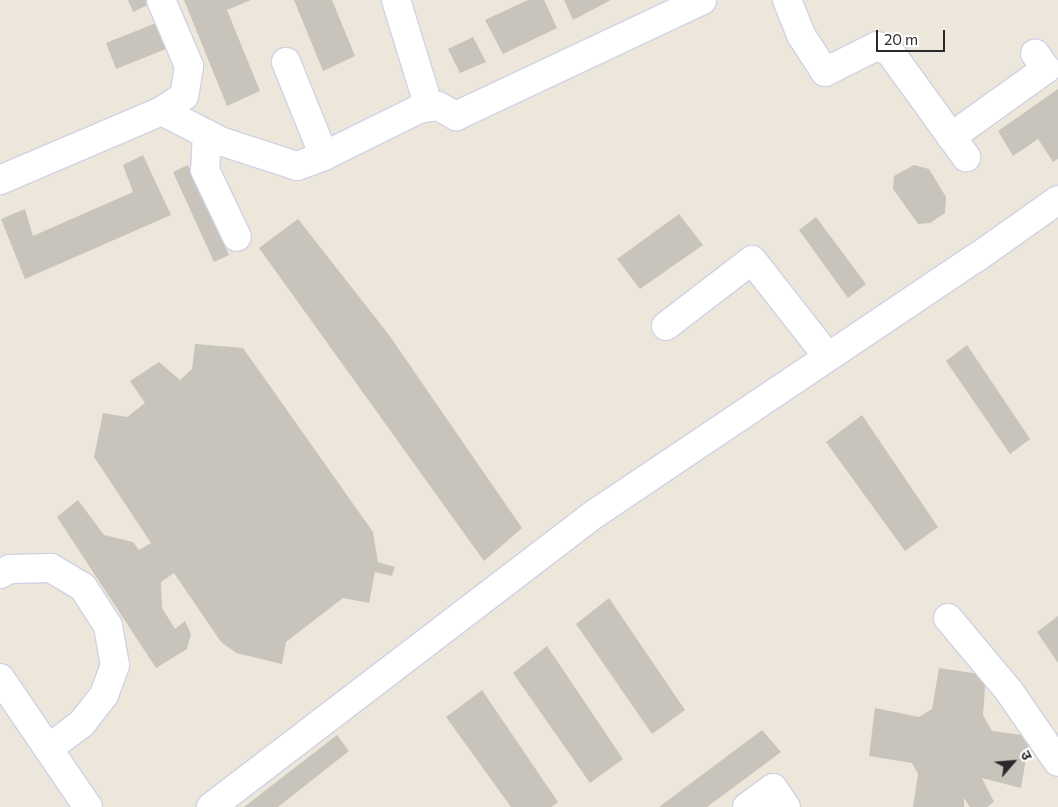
<!DOCTYPE html>
<meta charset="utf-8">
<style>
body{margin:0}
#map{position:relative;width:1058px;height:807px;overflow:hidden;background:#ede7db;font-family:Commissioner,"Noto Sans Devanagari",sans-serif}
div>[style]{position:absolute}
.building>*{inset:0;background:#c8c4bb}
.roads{filter:drop-shadow(1px 0 #d0d2e4) drop-shadow(-1px 0 #d0d2e4) drop-shadow(0 1px #d0d2e4) drop-shadow(0 -1px #d0d2e4)}
.minor>*{height:28px;margin:-14px;padding:0 14px;transform-origin:14px;border-radius:14px;background:#fff}
span{translate:-50% -50%;white-space:nowrap;text-align:center;line-height:1.15;-webkit-text-stroke:4px #fff;paint-order:stroke}
.north{position:absolute;left:988px;top:737px;width:50px;height:50px;-webkit-text-stroke:4px #fff;paint-order:stroke;rotate:63deg;font-size:14px;font-weight:700;line-height:20px;text-align:center;color:#2a2a2a}
.north::after{content:'';display:block;margin:auto;width:18px;height:22px;background:#2a2a2a;clip-path:polygon(50% 0,100% 100%,50% 72%,0 100%)}
.scale{position:absolute;left:876px;top:30px;width:69px;height:22px;box-sizing:border-box;border:2px solid #2a2a2a;border-top:0;padding-left:6px;font-size:15px;line-height:18px;white-space:nowrap;color:#2a2a2a;-webkit-text-stroke:4px #fff;paint-order:stroke}
</style>
<div id="map">
<div class="building">
<div style="clip-path:polygon(128px 0,148px 0,150px 4px,133px 12px)"></div>
<div style="clip-path:polygon(184px 0,251px 0,227px 10px,260px 91px,227px 106px)"></div>
<div style="clip-path:polygon(294px 0,332px 0,355px 56px,323px 71px)"></div>
<div style="clip-path:polygon(528px 0,544px 0,557px 28px,503px 54px,485px 20px)"></div>
<div style="clip-path:polygon(564px 0,611px 0,573px 20px)"></div>
<div style="clip-path:polygon(156px 23px,166px 49px,116px 69px,106px 43px)"></div>
<div style="clip-path:polygon(473px 37px,486px 62px,460px 73px,448px 49px)"></div>
<div style="clip-path:polygon(1058px 89px,1058px 159px,1053px 162px,1038px 139px,1013px 156px,998px 131px)"></div>
<div style="clip-path:polygon(143px 155px,171px 215px,25px 279px,1px 219px,25px 209px,33px 236px,133px 192px,123px 165px)"></div>
<div style="clip-path:polygon(188px 165px,229px 255px,214px 262px,173px 172px)"></div>
<div style="clip-path:polygon(914px 165px,929px 169px,946px 197px,945px 213px,930px 223px,918px 224px,893px 189px,894px 176px)"></div>
<div style="clip-path:polygon(679px 214px,703px 245px,640px 289px,617px 259px)"></div>
<div style="clip-path:polygon(816px 217px,866px 284px,848px 298px,799px 230px)"></div>
<div style="clip-path:polygon(298px 219px,389px 335px,522px 528px,484px 561px,259px 248px)"></div>
<div style="clip-path:polygon(195px 344px,243px 348px,373px 532px,378px 562px,395px 567px,392px 576px,375px 572px,369px 603px,343px 598px,286px 642px,282px 664px,236px 653px,221px 642px,174px 573px,161px 582px,162px 608px,175px 629px,185px 621px,191px 634px,187px 649px,156px 668px,57px 517px,78px 500px,104px 535px,133px 542px,139px 550px,151px 543px,94px 457px,103px 413px,127px 417px,145px 403px,130px 381px,159px 362px,180px 380px,192px 369px)"></div>
<div style="clip-path:polygon(967px 345px,1030px 439px,1010px 454px,946px 361px)"></div>
<div style="clip-path:polygon(862px 415px,938px 527px,905px 551px,826px 442px)"></div>
<div style="clip-path:polygon(609px 598px,685px 710px,652px 734px,576px 624px)"></div>
<div style="clip-path:polygon(1058px 616px,1058px 663px,1037px 632px)"></div>
<div style="clip-path:polygon(547px 646px,623px 759px,590px 783px,513px 673px)"></div>
<div style="clip-path:polygon(939px 668px,986px 675px,983px 715px,992px 731px,1030px 736px,1021px 788px,982px 778px,994px 802px,987px 807px,970px 807px,964px 798px,964px 807px,913px 807px,918px 774px,912px 763px,869px 756px,875px 708px,919px 717px,932px 709px)"></div>
<div style="clip-path:polygon(482px 690px,558px 802px,551px 807px,511px 807px,446px 717px)"></div>
<div style="clip-path:polygon(762px 730px,781px 752px,707px 807px,659px 807px)"></div>
<div style="clip-path:polygon(337px 735px,349px 751px,278px 807px,244px 807px)"></div>
</div>
<div class="roads">
<div class="minor">
<div style="left:161px;top:0;width:72px;rotate:67deg"></div>
<div style="left:189px;top:66px;width:30px;rotate:99deg"></div>
<div style="left:184px;top:96px;width:27px;rotate:146deg"></div>
<div style="left:396px;top:0;width:112px;rotate:72.9deg"></div>
<div style="left:787px;top:0;width:38px;rotate:68deg"></div>
<div style="left:801px;top:35px;width:44px;rotate:57deg"></div>
<div style="left:825px;top:72px;width:58px;rotate:-26.6deg"></div>
<div style="left:877px;top:46px;width:14px;rotate:25deg"></div>
<div style="left:890px;top:52px;width:130px;rotate:54.1deg"></div>
<div style="left:286px;top:62px;width:101px;rotate:68deg"></div>
<div style="left:207px;top:134px;width:36px;rotate:93deg"></div>
<div style="left:205px;top:170px;width:74px;rotate:64.5deg"></div>
<div style="left:951px;top:137px;width:117px;rotate:-35.6deg"></div>
<div style="left:1046px;top:69px;width:19px;rotate:-125deg"></div>
<div style="left:0;top:180px;width:176px;rotate:-23.1deg"></div>
<div style="left:162px;top:111px;width:65px;rotate:27.3deg"></div>
<div style="left:220px;top:141px;width:81px;rotate:18deg"></div>
<div style="left:297px;top:166px;width:29px;rotate:-20deg"></div>
<div style="left:324px;top:156px;width:106px;rotate:-26.3deg"></div>
<div style="left:419px;top:109px;width:19px;rotate:-9deg"></div>
<div style="left:438px;top:106px;width:21px;rotate:29deg"></div>
<div style="left:456px;top:116px;width:272px;rotate:-25.2deg"></div>
<div style="left:666px;top:326px;width:108px;rotate:-37.5deg"></div>
<div style="left:752px;top:260px;width:123px;rotate:51.9deg"></div>
<div style="left:0;top:574px;width:11px;rotate:-27deg"></div>
<div style="left:10px;top:569px;width:41px;rotate:-1.4deg"></div>
<div style="left:51px;top:568px;width:37px;rotate:31deg"></div>
<div style="left:83px;top:587px;width:46px;rotate:57.3deg"></div>
<div style="left:108px;top:626px;width:40px;rotate:80deg"></div>
<div style="left:115px;top:665px;width:32px;rotate:110deg"></div>
<div style="left:104px;top:695px;width:37px;rotate:128deg"></div>
<div style="left:81px;top:724px;width:40px;rotate:143deg"></div>
<div style="left:948px;top:618px;width:95px;rotate:50.1deg"></div>
<div style="left:1009px;top:691px;width:86px;rotate:55.4deg"></div>
<div style="left:0;top:678px;width:156px;rotate:55.7deg"></div>
<div style="left:211px;top:807px;width:484px;rotate:-37.4deg"></div>
<div style="left:596px;top:513px;width:458px;rotate:-33.9deg"></div>
<div style="left:976px;top:258px;width:100px;rotate:-35.3deg"></div>
<div style="left:747px;top:807px;width:32px;rotate:-36deg"></div>
<div style="left:773px;top:788px;width:23px;rotate:56deg"></div>
</div>
</div>
<div class="north">उ</div>
<div class="scale">20 m</div>
</div>
